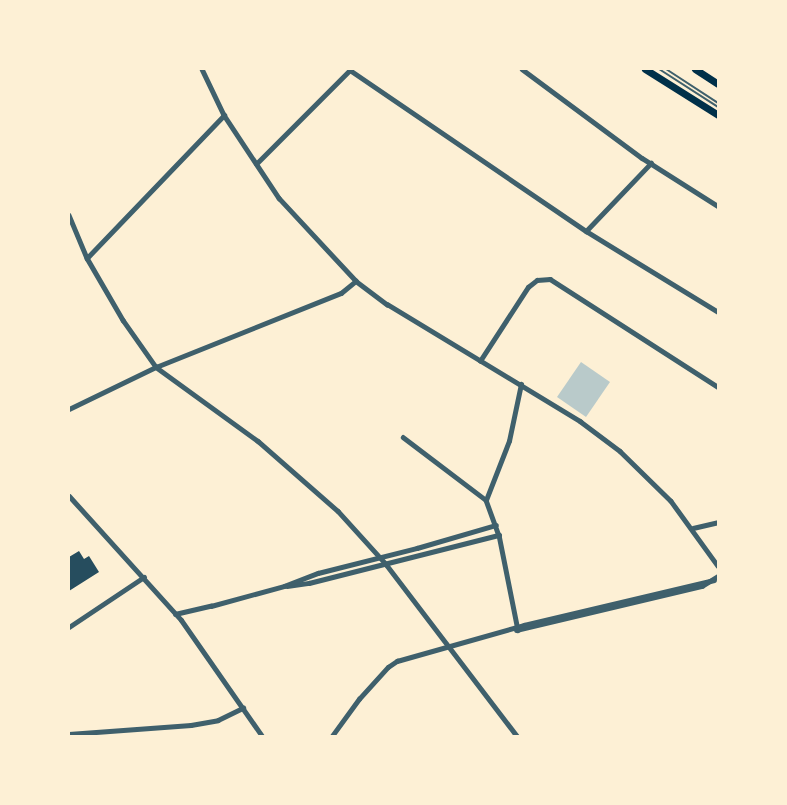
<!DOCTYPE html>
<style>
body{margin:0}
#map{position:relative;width:787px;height:805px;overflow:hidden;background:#fdf0d5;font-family:Merriweather,serif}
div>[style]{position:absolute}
.green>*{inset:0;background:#b9caca}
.building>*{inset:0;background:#264d5e}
.service>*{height:2px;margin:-1px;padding:0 1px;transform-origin:1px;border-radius:1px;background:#3f606c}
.minor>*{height:4.5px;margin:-2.25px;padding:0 2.25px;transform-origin:2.25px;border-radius:2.25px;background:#3f606c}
.tertiary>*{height:5px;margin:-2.5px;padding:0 2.5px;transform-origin:2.5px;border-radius:2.5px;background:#3f606c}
.primary>*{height:7px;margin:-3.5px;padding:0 3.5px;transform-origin:3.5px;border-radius:3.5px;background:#003049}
span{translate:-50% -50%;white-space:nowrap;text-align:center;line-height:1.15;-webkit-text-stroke:6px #fdf0d5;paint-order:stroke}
.frame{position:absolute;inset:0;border:70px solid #fdf0d5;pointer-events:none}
</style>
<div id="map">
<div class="green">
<div style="clip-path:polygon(581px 362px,610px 382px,586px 417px,557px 397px)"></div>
</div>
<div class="building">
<div style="clip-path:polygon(79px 551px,84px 559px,89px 556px,99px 572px,69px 591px,69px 557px)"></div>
</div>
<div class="service">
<div style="left:659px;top:69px;width:70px;rotate:32.8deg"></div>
<div style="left:666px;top:69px;width:62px;rotate:33.2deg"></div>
</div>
<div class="minor">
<div style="left:202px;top:69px;width:51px;rotate:64.4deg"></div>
<div style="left:224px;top:115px;width:100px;rotate:56.5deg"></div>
<div style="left:279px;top:198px;width:113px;rotate:47.1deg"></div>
<div style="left:356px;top:281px;width:39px;rotate:37deg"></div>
<div style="left:387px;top:304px;width:226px;rotate:31.2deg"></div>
<div style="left:580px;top:421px;width:50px;rotate:36.9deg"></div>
<div style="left:620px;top:451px;width:71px;rotate:44.4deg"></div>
<div style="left:671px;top:501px;width:80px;rotate:54.1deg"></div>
<div style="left:522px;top:69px;width:149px;rotate:36.6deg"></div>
<div style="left:642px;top:158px;width:90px;rotate:32.3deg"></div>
<div style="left:350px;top:70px;width:286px;rotate:34.3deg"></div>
<div style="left:586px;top:231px;width:155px;rotate:31.5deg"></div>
<div style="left:256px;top:164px;width:134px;rotate:-45deg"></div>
<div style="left:69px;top:215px;width:47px;rotate:67.3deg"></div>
<div style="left:87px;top:258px;width:72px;rotate:59.9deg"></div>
<div style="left:123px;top:320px;width:57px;rotate:54.9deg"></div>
<div style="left:156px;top:367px;width:126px;rotate:36deg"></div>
<div style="left:258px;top:441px;width:106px;rotate:41.2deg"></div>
<div style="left:338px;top:511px;width:72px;rotate:47.8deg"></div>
<div style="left:386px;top:564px;width:216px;rotate:52.7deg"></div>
<div style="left:586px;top:231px;width:94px;rotate:-46.3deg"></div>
<div style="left:87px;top:258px;width:198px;rotate:-46.2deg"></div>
<div style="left:480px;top:361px;width:88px;rotate:-57deg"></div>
<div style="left:528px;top:287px;width:11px;rotate:-38deg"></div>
<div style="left:537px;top:280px;width:13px;rotate:-4deg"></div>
<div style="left:550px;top:279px;width:200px;rotate:32.7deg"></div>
<div style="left:69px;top:409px;width:97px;rotate:-25.8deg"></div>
<div style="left:156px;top:367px;width:199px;rotate:-21.8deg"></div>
<div style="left:341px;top:293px;width:19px;rotate:-39deg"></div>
<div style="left:403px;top:437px;width:104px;rotate:37.2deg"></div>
<div style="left:486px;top:500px;width:37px;rotate:70deg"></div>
<div style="left:499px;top:535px;width:97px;rotate:78.7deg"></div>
<div style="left:486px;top:500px;width:63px;rotate:-68.7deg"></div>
<div style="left:509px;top:441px;width:58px;rotate:-78.1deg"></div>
<div style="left:693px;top:528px;width:26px;rotate:-13deg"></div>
<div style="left:287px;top:586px;width:22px;rotate:-8deg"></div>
<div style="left:309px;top:583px;width:196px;rotate:-14.2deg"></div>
<div style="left:175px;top:614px;width:37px;rotate:-13deg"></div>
<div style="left:211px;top:606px;width:76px;rotate:-15.3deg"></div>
<div style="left:284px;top:586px;width:36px;rotate:-21deg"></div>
<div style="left:318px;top:573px;width:102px;rotate:-14.2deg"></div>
<div style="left:417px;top:548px;width:82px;rotate:-16.2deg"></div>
<div style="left:69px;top:627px;width:90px;rotate:-33.7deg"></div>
<div style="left:516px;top:630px;width:191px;rotate:-13.3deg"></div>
<div style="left:702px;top:586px;width:19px;rotate:-32deg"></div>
<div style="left:69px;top:734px;width:122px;rotate:-4.2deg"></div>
<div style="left:191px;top:725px;width:27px;rotate:-10deg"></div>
<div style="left:218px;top:720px;width:28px;rotate:-26deg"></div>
<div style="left:332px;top:736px;width:46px;rotate:-53.9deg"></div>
<div style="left:359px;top:699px;width:43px;rotate:-47.8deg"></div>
<div style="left:388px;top:667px;width:11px;rotate:-34deg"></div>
<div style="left:397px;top:661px;width:132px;rotate:-15.8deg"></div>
<div style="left:524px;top:625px;width:195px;rotate:-13.3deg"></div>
</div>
<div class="tertiary">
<div style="left:69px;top:496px;width:167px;rotate:47.9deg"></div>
<div style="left:181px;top:620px;width:141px;rotate:55.1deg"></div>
</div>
<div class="primary">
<div style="left:645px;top:69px;width:86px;rotate:32.2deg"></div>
<div style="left:695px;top:69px;width:27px;rotate:33deg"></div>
</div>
<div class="frame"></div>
</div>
